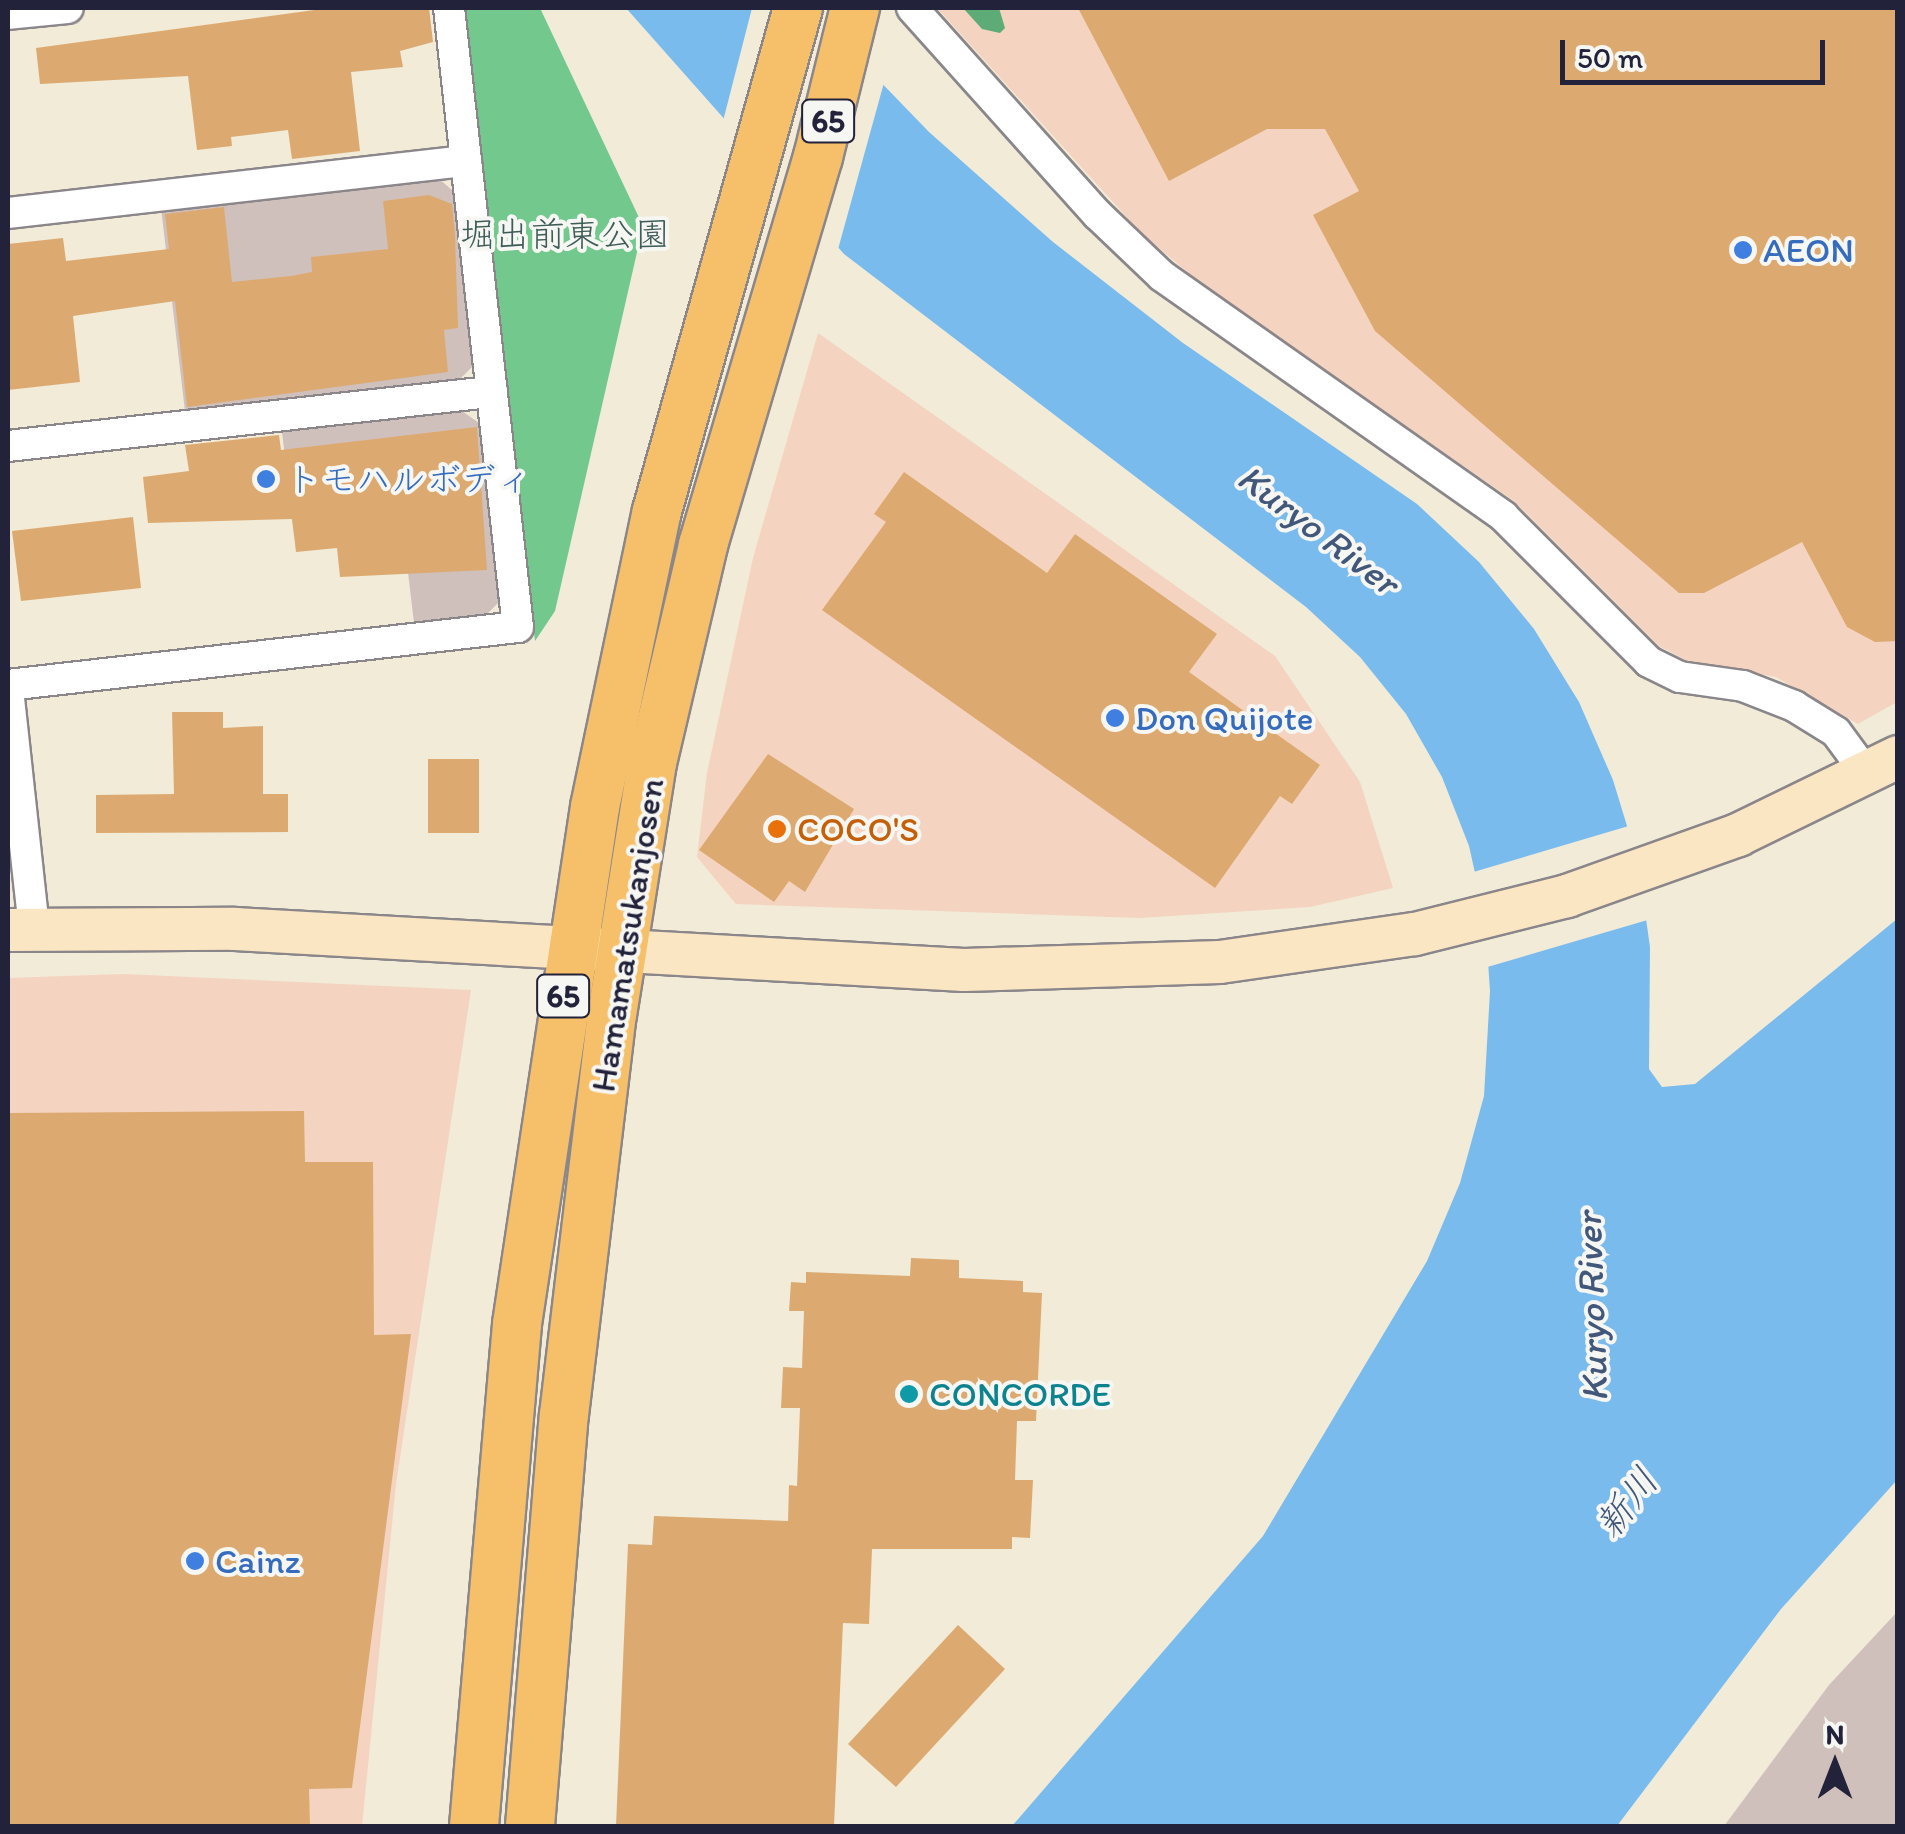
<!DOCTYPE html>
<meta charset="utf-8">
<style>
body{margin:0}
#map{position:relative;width:1905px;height:1834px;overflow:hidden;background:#f1ebd8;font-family:Itim,"Klee One",sans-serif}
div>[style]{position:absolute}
.built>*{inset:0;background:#f4d3c0}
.industrial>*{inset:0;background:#d0c0bc}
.green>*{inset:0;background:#72c88d}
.forest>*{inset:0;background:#5dac78}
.water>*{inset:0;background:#7abbee}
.pier>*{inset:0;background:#f1ebd8}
.building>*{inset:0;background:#dcaa70}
.roads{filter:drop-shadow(2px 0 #8a868a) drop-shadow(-2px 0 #8a868a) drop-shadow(0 2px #8a868a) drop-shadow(0 -2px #8a868a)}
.street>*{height:30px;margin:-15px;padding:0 15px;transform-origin:15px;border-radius:15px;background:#fff}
.secondary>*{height:42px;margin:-21px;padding:0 21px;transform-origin:21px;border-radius:21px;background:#fbe6c4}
.primary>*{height:48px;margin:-24px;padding:0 24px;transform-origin:24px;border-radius:24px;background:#f6c06b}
.dots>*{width:28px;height:28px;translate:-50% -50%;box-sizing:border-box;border:5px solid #f6f6f2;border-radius:50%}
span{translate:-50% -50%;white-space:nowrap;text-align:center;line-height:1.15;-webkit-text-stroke:8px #f6f6f2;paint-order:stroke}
.shield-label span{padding:2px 8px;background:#f6f6f2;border:2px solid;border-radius:8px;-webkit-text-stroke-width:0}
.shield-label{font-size:32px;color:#22223b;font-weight:700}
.park-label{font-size:35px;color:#3e5c58}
.shop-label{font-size:35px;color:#366cbe}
.left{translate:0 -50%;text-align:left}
.food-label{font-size:35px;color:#c56008}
.street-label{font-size:35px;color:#22223b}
.culture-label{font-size:35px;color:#0d838f}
.water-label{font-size:38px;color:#41587a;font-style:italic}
.frame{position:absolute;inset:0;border:10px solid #22223b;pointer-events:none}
.north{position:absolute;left:1785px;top:1714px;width:100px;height:100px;-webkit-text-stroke:8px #f6f6f2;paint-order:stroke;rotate:0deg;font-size:28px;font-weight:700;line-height:40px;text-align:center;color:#22223b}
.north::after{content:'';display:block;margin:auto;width:35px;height:45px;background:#22223b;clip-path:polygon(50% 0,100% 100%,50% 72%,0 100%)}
.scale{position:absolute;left:1560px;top:40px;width:265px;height:45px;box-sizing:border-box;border:5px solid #22223b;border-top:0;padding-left:12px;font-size:30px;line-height:35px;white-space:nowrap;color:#22223b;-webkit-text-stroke:8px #f6f6f2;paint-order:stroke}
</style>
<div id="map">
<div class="built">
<div style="clip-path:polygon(937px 8px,1897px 8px,1897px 702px,1858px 724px,1776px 677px,1686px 660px,1659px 646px,1514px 501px,1208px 289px,1142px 234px)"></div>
<div style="clip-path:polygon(818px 333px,1275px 656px,1360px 782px,1393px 888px,1310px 907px,1140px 918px,736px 904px,697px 857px,707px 773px,753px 558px)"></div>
<div style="clip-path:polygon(123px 974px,471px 990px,396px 1484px,362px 1826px,8px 1826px,8px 978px)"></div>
</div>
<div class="industrial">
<div style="clip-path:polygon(437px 177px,453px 191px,473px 366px,459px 380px,185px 411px,161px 208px)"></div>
<div style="clip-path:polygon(462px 411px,479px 423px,499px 602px,487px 614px,414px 623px,402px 522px,294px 534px,282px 432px)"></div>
<div style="clip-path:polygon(1897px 1612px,1897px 1826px,1724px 1826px,1829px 1685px)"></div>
</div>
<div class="green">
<div style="clip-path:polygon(465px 8px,540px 8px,643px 226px,555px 611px,535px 641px)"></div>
</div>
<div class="forest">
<div style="clip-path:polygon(963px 8px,999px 8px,1005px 28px,1000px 33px,982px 29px)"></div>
</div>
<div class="water">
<div style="clip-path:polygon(626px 8px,809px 8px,929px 132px,1053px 242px,1183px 343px,1417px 504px,1479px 562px,1534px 629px,1579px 702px,1613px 780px,1638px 862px,1650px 947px,1649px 1069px,1662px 1087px,1695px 1084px,1897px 919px,1897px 1480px,1781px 1609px,1617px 1826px,1012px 1826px,1263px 1536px,1427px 1261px,1460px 1183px,1484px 1096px,1490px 991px,1485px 918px,1469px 846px,1442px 777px,1406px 714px,1360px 657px,1306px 607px,844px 254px)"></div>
</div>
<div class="pier">
<div style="clip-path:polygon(752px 8px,816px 8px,885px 79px,837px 253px,721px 129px)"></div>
<div style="clip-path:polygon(1632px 825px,1651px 919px,1484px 968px,1470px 873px)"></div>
</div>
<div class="building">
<div style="clip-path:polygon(329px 8px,429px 8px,433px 42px,400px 51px,403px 67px,351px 72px,360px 151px,292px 159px,288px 130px,231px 137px,232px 146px,197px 150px,188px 76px,40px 84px,36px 48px)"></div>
<div style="clip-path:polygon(1078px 8px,1898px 8px,1898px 641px,1875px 642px,1847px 627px,1802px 542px,1704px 593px,1679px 593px,1375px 331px,1313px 215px,1359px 191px,1325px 129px,1267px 129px,1169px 181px)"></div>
<div style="clip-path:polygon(429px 195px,452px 204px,455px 235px,458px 328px,444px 330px,448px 372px,187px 407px,175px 301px,73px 316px,80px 382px,8px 390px,8px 244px,63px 238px,66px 261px,169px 249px,165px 214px,224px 207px,232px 282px,291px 276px,312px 272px,311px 257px,388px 249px,383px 201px)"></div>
<div style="clip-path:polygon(477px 427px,487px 570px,340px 577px,337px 548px,296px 552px,292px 519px,148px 523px,143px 477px,189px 471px,185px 445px,279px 435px,281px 450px)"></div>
<div style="clip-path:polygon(904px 472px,1047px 573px,1075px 534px,1217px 634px,1189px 672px,1320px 765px,1292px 804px,1280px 796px,1215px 888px,822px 610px,886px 522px,874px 514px)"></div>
<div style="clip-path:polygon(133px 517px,141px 588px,21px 601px,12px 531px)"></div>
<div style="clip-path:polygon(172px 712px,223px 712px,223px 728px,263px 726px,263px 794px,288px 794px,288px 832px,96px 833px,96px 795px,174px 794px)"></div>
<div style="clip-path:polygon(768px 754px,854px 809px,805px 892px,789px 881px,774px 902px,699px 850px)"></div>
<div style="clip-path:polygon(428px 759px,479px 759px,479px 833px,428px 833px)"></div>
<div style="clip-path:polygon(304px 1111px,305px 1162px,373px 1162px,374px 1335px,411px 1334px,352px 1788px,309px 1789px,310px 1826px,8px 1826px,8px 1113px)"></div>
<div style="clip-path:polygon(911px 1258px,959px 1260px,959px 1278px,1023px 1281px,1023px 1292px,1042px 1293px,1036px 1421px,1017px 1421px,1015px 1480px,1033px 1480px,1030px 1538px,1012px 1537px,1012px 1549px,872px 1549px,869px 1624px,843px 1623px,834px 1826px,616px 1826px,628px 1544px,652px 1545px,654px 1516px,788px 1521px,789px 1485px,797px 1486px,800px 1408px,781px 1408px,783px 1367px,802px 1368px,804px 1311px,789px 1311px,791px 1282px,806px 1283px,806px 1272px,910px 1276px)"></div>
<div style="clip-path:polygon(958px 1625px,1005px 1669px,896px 1787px,848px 1744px)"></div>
</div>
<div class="roads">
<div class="street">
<div style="left:912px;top:8px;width:278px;rotate:48.1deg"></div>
<div style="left:1098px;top:215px;width:88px;rotate:43.6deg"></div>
<div style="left:1162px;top:276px;width:417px;rotate:35.1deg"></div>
<div style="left:1503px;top:516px;width:206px;rotate:45deg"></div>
<div style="left:1649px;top:662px;width:34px;rotate:26deg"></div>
<div style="left:1680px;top:677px;width:64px;rotate:8.1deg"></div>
<div style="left:1743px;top:686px;width:55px;rotate:21.4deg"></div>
<div style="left:1794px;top:706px;width:49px;rotate:31.8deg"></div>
<div style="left:1836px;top:732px;width:52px;rotate:53.6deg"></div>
<div style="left:8px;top:14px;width:60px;rotate:-5.7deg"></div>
<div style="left:8px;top:213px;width:461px;rotate:-6.5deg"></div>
<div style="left:8px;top:446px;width:487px;rotate:-6.4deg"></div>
<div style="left:8px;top:685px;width:513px;rotate:-6.49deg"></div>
<div style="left:518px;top:627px;width:623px;rotate:-96.36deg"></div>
<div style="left:8px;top:689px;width:241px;rotate:83.8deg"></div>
</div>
<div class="secondary">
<div style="left:8px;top:930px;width:227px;rotate:-0.3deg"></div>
<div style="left:235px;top:929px;width:730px;rotate:3.22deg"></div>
<div style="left:964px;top:970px;width:256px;rotate:-1.8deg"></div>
<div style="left:1220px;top:962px;width:197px;rotate:-8.2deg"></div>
<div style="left:1415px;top:934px;width:157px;rotate:-14deg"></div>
<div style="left:1567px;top:896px;width:182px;rotate:-19.6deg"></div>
<div style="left:1738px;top:835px;width:178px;rotate:-26deg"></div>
</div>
<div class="primary">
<div style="left:474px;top:1826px;width:504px;rotate:-85.1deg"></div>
<div style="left:517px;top:1324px;width:523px;rotate:-81.42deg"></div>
<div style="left:595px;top:807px;width:302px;rotate:-78.2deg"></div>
<div style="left:657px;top:511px;width:522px;rotate:-74.34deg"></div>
<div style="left:530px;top:1826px;width:412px;rotate:-85.3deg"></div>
<div style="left:564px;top:1415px;width:403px;rotate:-83.2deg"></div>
<div style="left:612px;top:1015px;width:255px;rotate:-81deg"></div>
<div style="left:652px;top:763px;width:224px;rotate:-76.8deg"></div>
<div style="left:703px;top:545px;width:405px;rotate:-73.5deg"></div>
<div style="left:818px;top:157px;width:154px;rotate:-76.1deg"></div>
</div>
</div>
<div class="dots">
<div style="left:1743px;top:250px;background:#3f7fe0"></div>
<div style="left:266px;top:479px;background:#3f7fe0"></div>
<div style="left:1115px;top:718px;background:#3f7fe0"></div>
<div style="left:777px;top:829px;background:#e8710a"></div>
<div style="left:909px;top:1394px;background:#0f9aa8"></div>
<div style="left:195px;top:1561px;background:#3f7fe0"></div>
</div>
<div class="shield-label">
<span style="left:828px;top:121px">65</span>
<span style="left:563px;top:996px">65</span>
</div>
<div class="park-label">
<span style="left:565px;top:234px">堀出前東公園</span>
</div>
<div class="shop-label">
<span class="left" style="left:1763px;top:250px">AEON</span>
<span class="left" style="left:286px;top:479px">トモハルボディ</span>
<span class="left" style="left:1135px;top:718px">Don Quijote</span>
<span class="left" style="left:215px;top:1561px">Cainz</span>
</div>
<div class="food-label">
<span class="left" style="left:797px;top:829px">COCO'S</span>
</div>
<div class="street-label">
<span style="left:627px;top:935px;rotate:-81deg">Hamamatsukanjosen</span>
</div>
<div class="culture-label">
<span class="left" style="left:929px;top:1394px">CONCORDE</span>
</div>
<div class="water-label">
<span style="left:1318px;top:530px;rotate:37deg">Kuryo River</span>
<span style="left:1592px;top:1307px;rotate:-92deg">Kuryo River</span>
<span style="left:1627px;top:1503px;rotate:-52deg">新川</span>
</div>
<div class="frame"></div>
<div class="north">N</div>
<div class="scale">50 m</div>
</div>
